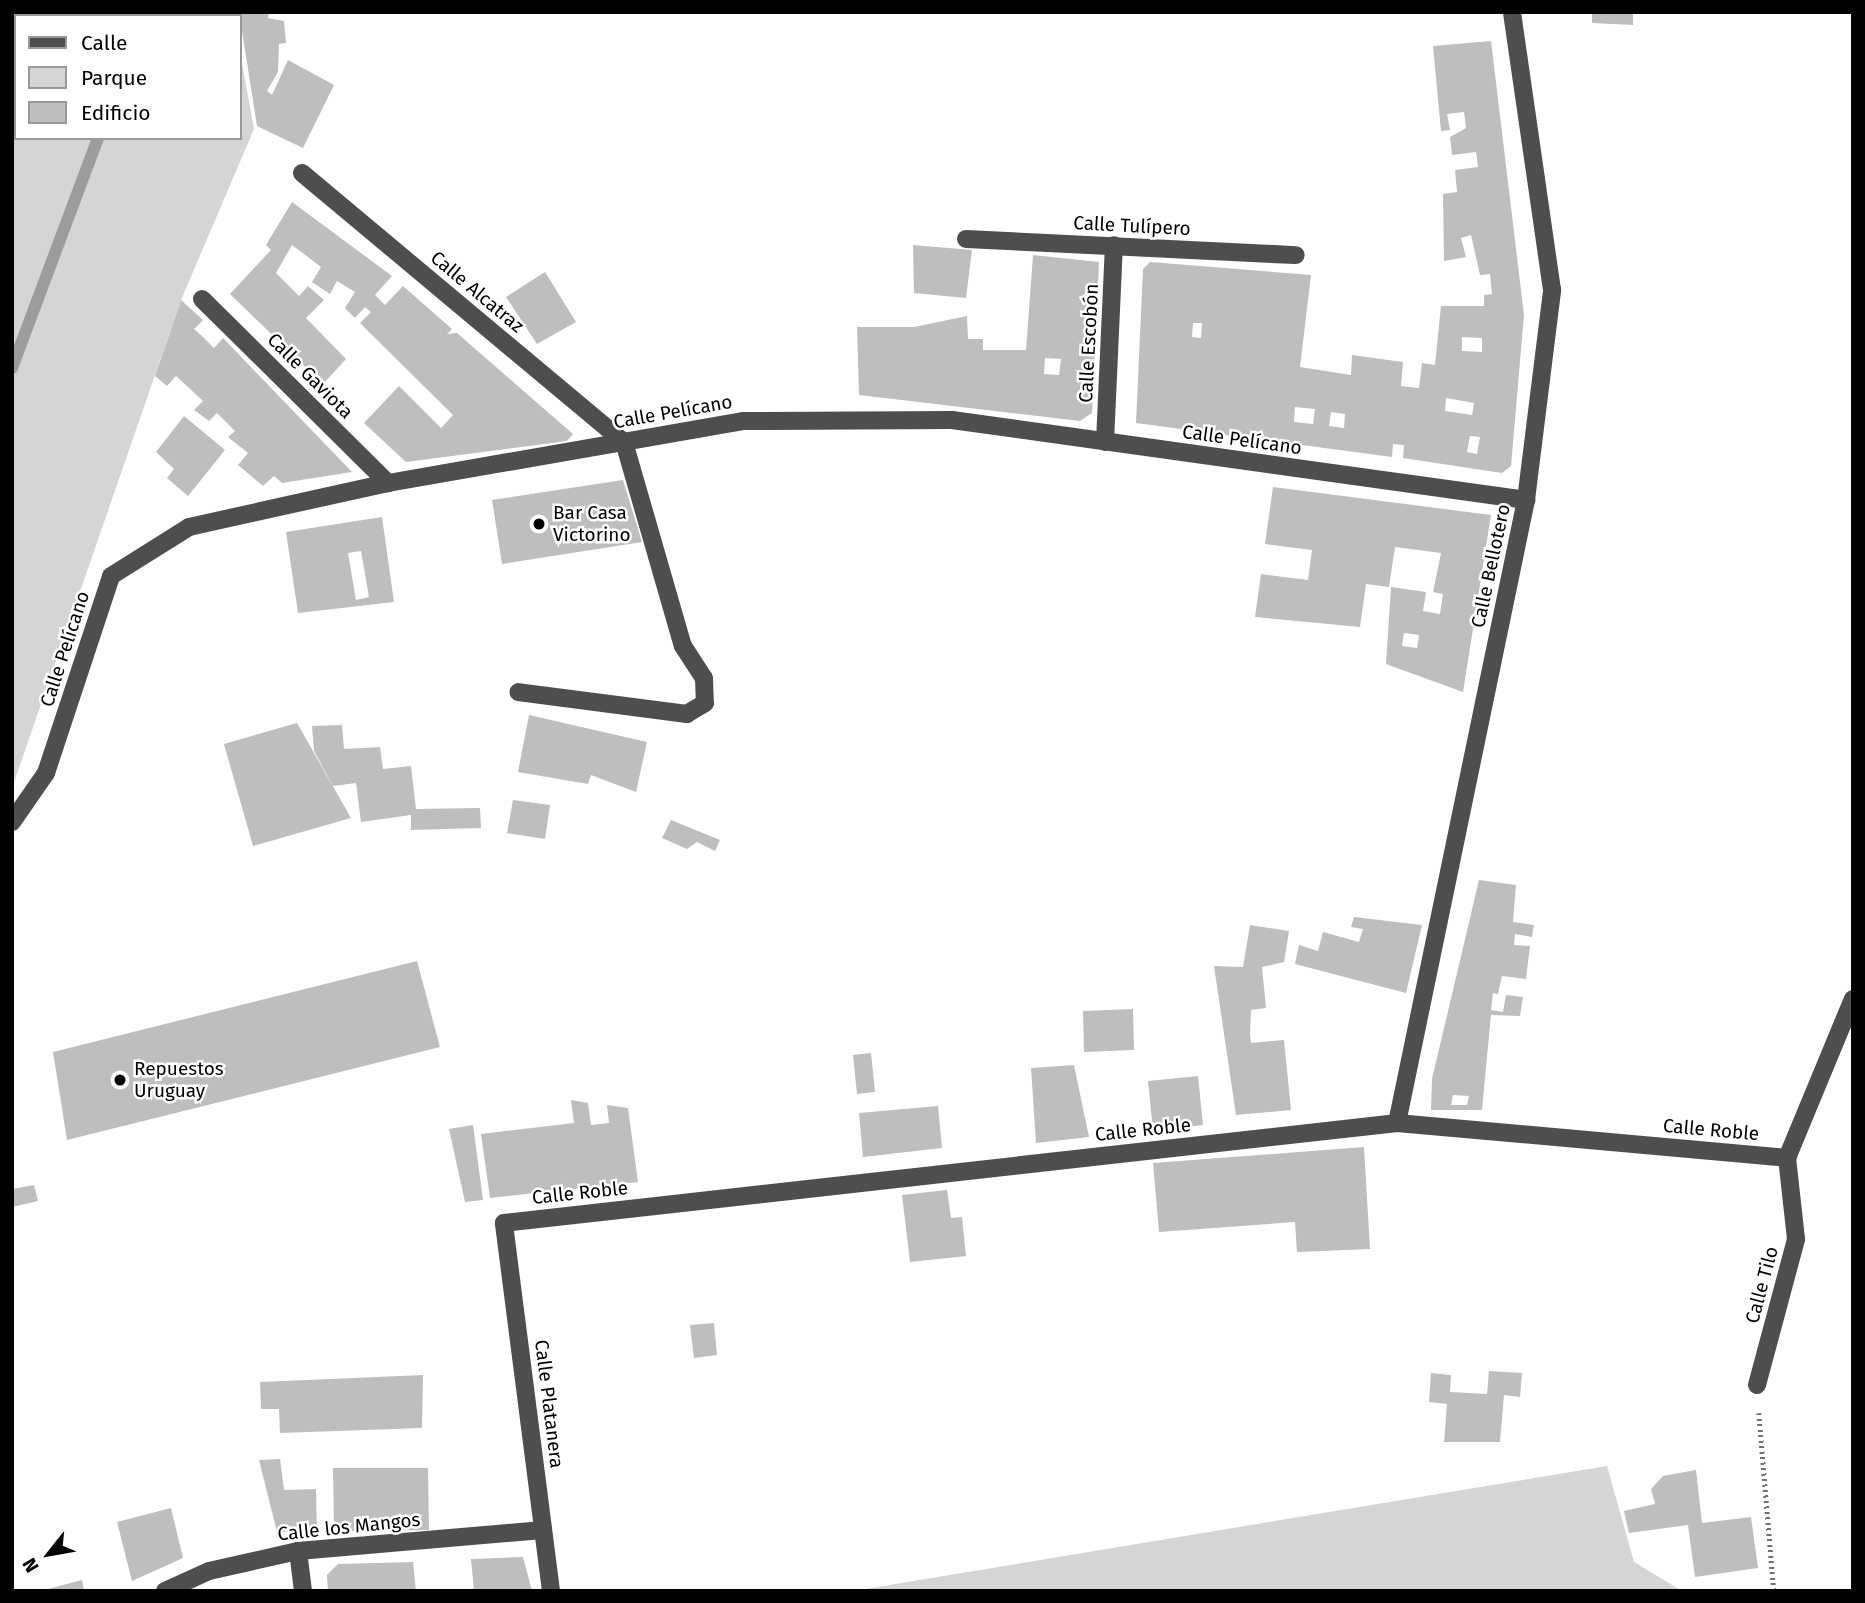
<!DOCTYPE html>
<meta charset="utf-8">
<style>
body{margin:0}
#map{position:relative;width:1865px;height:1603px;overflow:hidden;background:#fff;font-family:"Fira Sans",sans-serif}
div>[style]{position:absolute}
.green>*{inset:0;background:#d5d5d5}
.stream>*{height:12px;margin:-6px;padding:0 6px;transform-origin:6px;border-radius:6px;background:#9c9c9c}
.building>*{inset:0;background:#bebebe}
.path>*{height:4.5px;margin-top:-2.25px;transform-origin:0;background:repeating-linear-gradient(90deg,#707070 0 2px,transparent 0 5.5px)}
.minor>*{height:18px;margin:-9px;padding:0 9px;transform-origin:9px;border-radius:9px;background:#4e4e4e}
.dots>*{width:19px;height:19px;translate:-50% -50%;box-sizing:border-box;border:4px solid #fff;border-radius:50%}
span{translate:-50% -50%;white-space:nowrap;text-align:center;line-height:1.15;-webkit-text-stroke:5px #fff;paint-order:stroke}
.street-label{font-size:19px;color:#000}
.poi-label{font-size:19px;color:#000}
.left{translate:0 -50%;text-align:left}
.frame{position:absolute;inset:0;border:14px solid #000;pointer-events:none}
.legend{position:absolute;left:14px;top:14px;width:228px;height:126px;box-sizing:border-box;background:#fff;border:2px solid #999;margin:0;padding:9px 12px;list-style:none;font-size:21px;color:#000}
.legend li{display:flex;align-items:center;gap:14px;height:35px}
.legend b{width:35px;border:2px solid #999}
.north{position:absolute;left:14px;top:1519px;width:70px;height:70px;-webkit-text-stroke:5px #fff;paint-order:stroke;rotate:239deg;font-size:19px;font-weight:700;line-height:28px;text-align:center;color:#000}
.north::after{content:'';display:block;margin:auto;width:24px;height:32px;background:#000;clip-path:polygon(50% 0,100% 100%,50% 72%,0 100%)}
</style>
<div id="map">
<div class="green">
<div style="clip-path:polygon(12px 12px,233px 16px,16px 16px,16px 138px,240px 138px,240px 52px,254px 129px,181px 300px,12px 788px)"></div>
<div style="clip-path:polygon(1607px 1466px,1634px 1562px,1682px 1591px,853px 1591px)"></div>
</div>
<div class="stream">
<div style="left:121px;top:12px;width:4px;rotate:63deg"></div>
<div style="left:12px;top:368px;width:246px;rotate:-69.5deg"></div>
</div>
<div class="building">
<div style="clip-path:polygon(239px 12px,269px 13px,268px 18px,284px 21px,286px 43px,279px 44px,278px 72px,267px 91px,272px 95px,288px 60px,334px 85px,303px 148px,257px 126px)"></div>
<div style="clip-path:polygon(1592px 12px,1633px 12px,1633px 25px,1592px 23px)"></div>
<div style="clip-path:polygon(evenodd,1491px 41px,1524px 315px,1511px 466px,1502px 473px,1403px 458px,1404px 445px,1393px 444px,1392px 457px,1136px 423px,1143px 269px,1150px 262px,1311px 275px,1300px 367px,1351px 375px,1352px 355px,1403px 362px,1401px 386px,1419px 388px,1422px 363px,1435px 365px,1441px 306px,1484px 306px,1484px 295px,1492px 294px,1490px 274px,1480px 275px,1471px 235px,1461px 238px,1466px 257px,1444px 261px,1443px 194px,1457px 192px,1455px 170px,1478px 167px,1476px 152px,1452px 155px,1450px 137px,1466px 128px,1464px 112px,1447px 114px,1450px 130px,1441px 131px,1433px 46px,1491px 41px,1193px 323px,1202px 323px,1201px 338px,1192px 337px,1193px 323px,1491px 41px,1462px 337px,1482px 338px,1482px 352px,1462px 351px,1462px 337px,1491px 41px,1446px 398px,1474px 403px,1472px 415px,1445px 411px,1446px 398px,1491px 41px,1295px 407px,1315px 409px,1313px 424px,1294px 422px,1295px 407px,1491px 41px,1331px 412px,1345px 414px,1344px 428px,1329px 426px,1331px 412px,1491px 41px,1470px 436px,1480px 437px,1477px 454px,1467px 452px,1470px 436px)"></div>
<div style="clip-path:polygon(292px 202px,392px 276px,375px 295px,385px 305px,403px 286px,452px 329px,447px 334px,457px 333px,573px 434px,567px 441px,406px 462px,364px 423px,399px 386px,441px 428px,453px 415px,360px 323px,371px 312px,365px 307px,355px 318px,345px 308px,355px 292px,337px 281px,330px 294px,312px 282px,321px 267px,292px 245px,276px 273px,299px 296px,308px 286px,324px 300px,306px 318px,346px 359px,323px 384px,230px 294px,271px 250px,266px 245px)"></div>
<div style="clip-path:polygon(913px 245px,972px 250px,966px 298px,914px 293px)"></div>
<div style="clip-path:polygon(evenodd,1033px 255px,1099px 262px,1092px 413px,1080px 421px,859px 395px,857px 327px,914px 327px,967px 316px,968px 339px,983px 339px,983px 350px,1026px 350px,1033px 255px,1045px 358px,1061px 359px,1059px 375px,1044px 374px,1045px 358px)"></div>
<div style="clip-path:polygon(545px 272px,576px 322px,537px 344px,506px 297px)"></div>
<div style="clip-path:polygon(181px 300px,203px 320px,194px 329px,204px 338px,214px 348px,223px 338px,352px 472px,282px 483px,274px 476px,263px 486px,238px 465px,248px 453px,228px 437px,235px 431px,217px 413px,209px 421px,194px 410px,203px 401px,176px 376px,167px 386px,155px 376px)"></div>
<div style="clip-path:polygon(184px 416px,225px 450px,188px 496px,167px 478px,174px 469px,156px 452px)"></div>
<div style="clip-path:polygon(623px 480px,642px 542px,502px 564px,492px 500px)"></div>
<div style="clip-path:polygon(evenodd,1273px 487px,1491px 515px,1463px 692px,1386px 664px,1391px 587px,1426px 592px,1423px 611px,1440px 614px,1443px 594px,1433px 592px,1441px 553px,1395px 547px,1389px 587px,1366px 584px,1360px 627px,1255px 617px,1261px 574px,1308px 580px,1312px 550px,1265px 544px,1273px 487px,1404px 633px,1419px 635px,1417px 648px,1402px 646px,1404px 633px)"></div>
<div style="clip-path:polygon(evenodd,382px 517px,394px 602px,298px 613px,286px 532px,382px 517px,361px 551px,369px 597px,356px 600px,348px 553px,361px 551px)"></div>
<div style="clip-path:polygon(529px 715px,647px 742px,636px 792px,591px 775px,588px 784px,518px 772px)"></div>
<div style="clip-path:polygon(297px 723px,351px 818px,253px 846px,224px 744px)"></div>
<div style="clip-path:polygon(342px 725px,344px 749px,380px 747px,383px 769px,411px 766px,416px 809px,480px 808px,481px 828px,411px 830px,411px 815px,361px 822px,356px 783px,333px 786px,314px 751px,312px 726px)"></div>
<div style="clip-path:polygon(513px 800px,550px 805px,545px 839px,507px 833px)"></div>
<div style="clip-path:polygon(671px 820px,720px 840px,715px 851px,697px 842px,687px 849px,662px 838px)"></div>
<div style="clip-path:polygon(evenodd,1479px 880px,1516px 885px,1513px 922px,1534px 925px,1532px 937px,1515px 934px,1514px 945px,1530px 946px,1526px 979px,1502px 976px,1498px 994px,1493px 993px,1491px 1010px,1503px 1012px,1506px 995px,1523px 997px,1520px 1016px,1491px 1015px,1482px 1110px,1431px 1110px,1432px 1079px,1479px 880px,1453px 1095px,1469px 1096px,1467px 1105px,1451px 1105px,1453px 1095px)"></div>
<div style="clip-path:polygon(1354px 917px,1422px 925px,1406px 993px,1295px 964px,1299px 945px,1318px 951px,1323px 932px,1359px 942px,1363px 929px,1351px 927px)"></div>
<div style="clip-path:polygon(1250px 925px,1289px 931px,1284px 962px,1262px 967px,1266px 1008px,1251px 1010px,1250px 1034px,1251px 1043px,1284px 1040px,1291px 1110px,1236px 1115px,1214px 966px,1243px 967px)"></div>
<div style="clip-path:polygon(417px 961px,440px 1047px,67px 1140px,53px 1052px)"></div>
<div style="clip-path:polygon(1133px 1009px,1134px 1050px,1084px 1052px,1083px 1011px)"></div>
<div style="clip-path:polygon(871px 1053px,875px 1092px,857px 1094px,853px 1055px)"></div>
<div style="clip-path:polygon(1074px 1065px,1089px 1137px,1036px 1143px,1031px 1068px)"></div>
<div style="clip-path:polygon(1198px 1076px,1203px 1125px,1153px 1131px,1148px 1081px)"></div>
<div style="clip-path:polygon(571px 1100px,588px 1103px,591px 1125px,609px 1123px,607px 1105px,628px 1108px,638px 1182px,490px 1198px,481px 1134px,574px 1123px)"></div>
<div style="clip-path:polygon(938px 1106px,942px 1148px,863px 1157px,859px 1113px)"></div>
<div style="clip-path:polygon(473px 1125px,483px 1200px,465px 1202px,449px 1129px)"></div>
<div style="clip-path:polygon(1364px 1147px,1370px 1249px,1297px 1252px,1295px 1222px,1159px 1232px,1153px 1163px)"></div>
<div style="clip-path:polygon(34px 1185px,38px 1201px,12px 1207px,12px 1189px)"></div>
<div style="clip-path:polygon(947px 1190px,951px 1218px,962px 1217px,966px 1256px,910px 1262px,902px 1195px)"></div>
<div style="clip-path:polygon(714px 1323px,717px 1355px,694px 1358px,690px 1325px)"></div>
<div style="clip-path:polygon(1489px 1371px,1522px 1373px,1520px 1397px,1504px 1395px,1500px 1442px,1444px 1442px,1447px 1404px,1429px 1402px,1431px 1373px,1451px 1375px,1450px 1392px,1487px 1394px)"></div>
<div style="clip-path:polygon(423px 1375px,422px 1428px,280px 1433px,279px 1409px,261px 1409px,260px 1382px)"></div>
<div style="clip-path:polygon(280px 1459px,284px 1490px,316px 1489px,317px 1532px,277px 1532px,259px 1460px)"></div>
<div style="clip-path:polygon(333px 1468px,428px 1468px,429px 1530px,334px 1531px)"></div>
<div style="clip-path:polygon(1696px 1470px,1702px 1523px,1751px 1517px,1758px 1568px,1695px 1577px,1688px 1525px,1629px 1533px,1624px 1511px,1655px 1504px,1651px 1489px,1663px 1476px)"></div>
<div style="clip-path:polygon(171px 1508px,183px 1558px,132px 1581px,117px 1522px)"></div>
<div style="clip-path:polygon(523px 1557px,532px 1591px,474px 1591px,471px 1559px)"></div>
<div style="clip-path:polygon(413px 1562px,416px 1591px,328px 1591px,327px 1575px,338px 1564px)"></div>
<div style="clip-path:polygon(82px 1580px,84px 1591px,44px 1591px,44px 1590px)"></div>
</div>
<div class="path">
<div style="left:1759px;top:1413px;width:179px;rotate:85.2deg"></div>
</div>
<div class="minor">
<div style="left:302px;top:173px;width:420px;rotate:39.9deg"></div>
<div style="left:624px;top:442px;width:212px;rotate:73.9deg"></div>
<div style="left:683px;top:646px;width:38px;rotate:57deg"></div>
<div style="left:704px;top:678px;width:25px;rotate:88deg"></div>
<div style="left:705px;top:703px;width:21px;rotate:149deg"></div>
<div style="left:687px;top:714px;width:170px;rotate:-172.6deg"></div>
<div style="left:966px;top:239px;width:330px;rotate:2.8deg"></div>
<div style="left:202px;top:299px;width:262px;rotate:44.7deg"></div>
<div style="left:1105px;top:442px;width:197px;rotate:-87.4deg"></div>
<div style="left:12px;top:822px;width:60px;rotate:-55.2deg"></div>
<div style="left:46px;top:773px;width:207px;rotate:-71.7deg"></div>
<div style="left:111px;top:576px;width:92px;rotate:-32.1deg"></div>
<div style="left:189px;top:527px;width:204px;rotate:-12.5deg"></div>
<div style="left:388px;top:483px;width:360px;rotate:-9.9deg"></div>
<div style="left:743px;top:421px;width:209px;rotate:-0.3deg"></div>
<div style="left:952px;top:420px;width:580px;rotate:7.93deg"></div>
<div style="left:1397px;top:1123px;width:636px;rotate:-78.3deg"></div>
<div style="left:1526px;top:500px;width:212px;rotate:-82.9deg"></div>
<div style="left:1552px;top:290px;width:281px;rotate:-98.2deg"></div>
<div style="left:1757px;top:1385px;width:151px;rotate:-75deg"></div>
<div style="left:1796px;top:1239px;width:81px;rotate:-96.3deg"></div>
<div style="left:1787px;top:1158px;width:172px;rotate:-67.5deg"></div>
<div style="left:298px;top:1551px;width:40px;rotate:82.9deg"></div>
<div style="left:165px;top:1591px;width:48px;rotate:-24.4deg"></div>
<div style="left:209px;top:1571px;width:91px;rotate:-12.7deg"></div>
<div style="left:298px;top:1551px;width:246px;rotate:-4.9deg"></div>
<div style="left:551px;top:1591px;width:371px;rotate:-97.3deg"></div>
<div style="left:504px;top:1223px;width:899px;rotate:-6.39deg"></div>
<div style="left:1397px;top:1123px;width:392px;rotate:5.1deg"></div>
</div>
<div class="dots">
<div style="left:539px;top:524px;background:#000"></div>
<div style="left:120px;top:1080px;background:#000"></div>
</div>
<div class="street-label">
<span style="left:1132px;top:226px;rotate:3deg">Calle Tulípero</span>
<span style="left:477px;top:292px;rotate:40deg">Calle Alcatraz</span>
<span style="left:1089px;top:343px;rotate:-87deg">Calle Escobón</span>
<span style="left:310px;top:376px;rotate:45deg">Calle Gaviota</span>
<span style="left:673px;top:412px;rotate:-10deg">Calle Pelícano</span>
<span style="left:1242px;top:440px;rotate:8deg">Calle Pelícano</span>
<span style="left:1491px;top:566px;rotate:-78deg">Calle Bellotero</span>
<span style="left:65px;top:649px;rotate:-72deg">Calle Pelícano</span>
<span style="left:1143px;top:1130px;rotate:-6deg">Calle Roble</span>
<span style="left:1711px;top:1130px;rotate:5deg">Calle Roble</span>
<span style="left:580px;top:1193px;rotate:-6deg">Calle Roble</span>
<span style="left:1762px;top:1285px;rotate:-75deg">Calle Tilo</span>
<span style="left:549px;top:1404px;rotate:83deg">Calle Platanera</span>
<span style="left:349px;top:1527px;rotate:-6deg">Calle los Mangos</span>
</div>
<div class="poi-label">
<span class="left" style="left:553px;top:524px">Bar Casa<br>Victorino</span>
<span class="left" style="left:134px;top:1080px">Repuestos<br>Uruguay</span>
</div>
<div class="frame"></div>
<ul class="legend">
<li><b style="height:9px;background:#4e4e4e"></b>Calle</li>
<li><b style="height:19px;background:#d5d5d5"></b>Parque</li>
<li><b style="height:19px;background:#bebebe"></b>Edificio</li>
</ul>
<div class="north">N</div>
</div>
